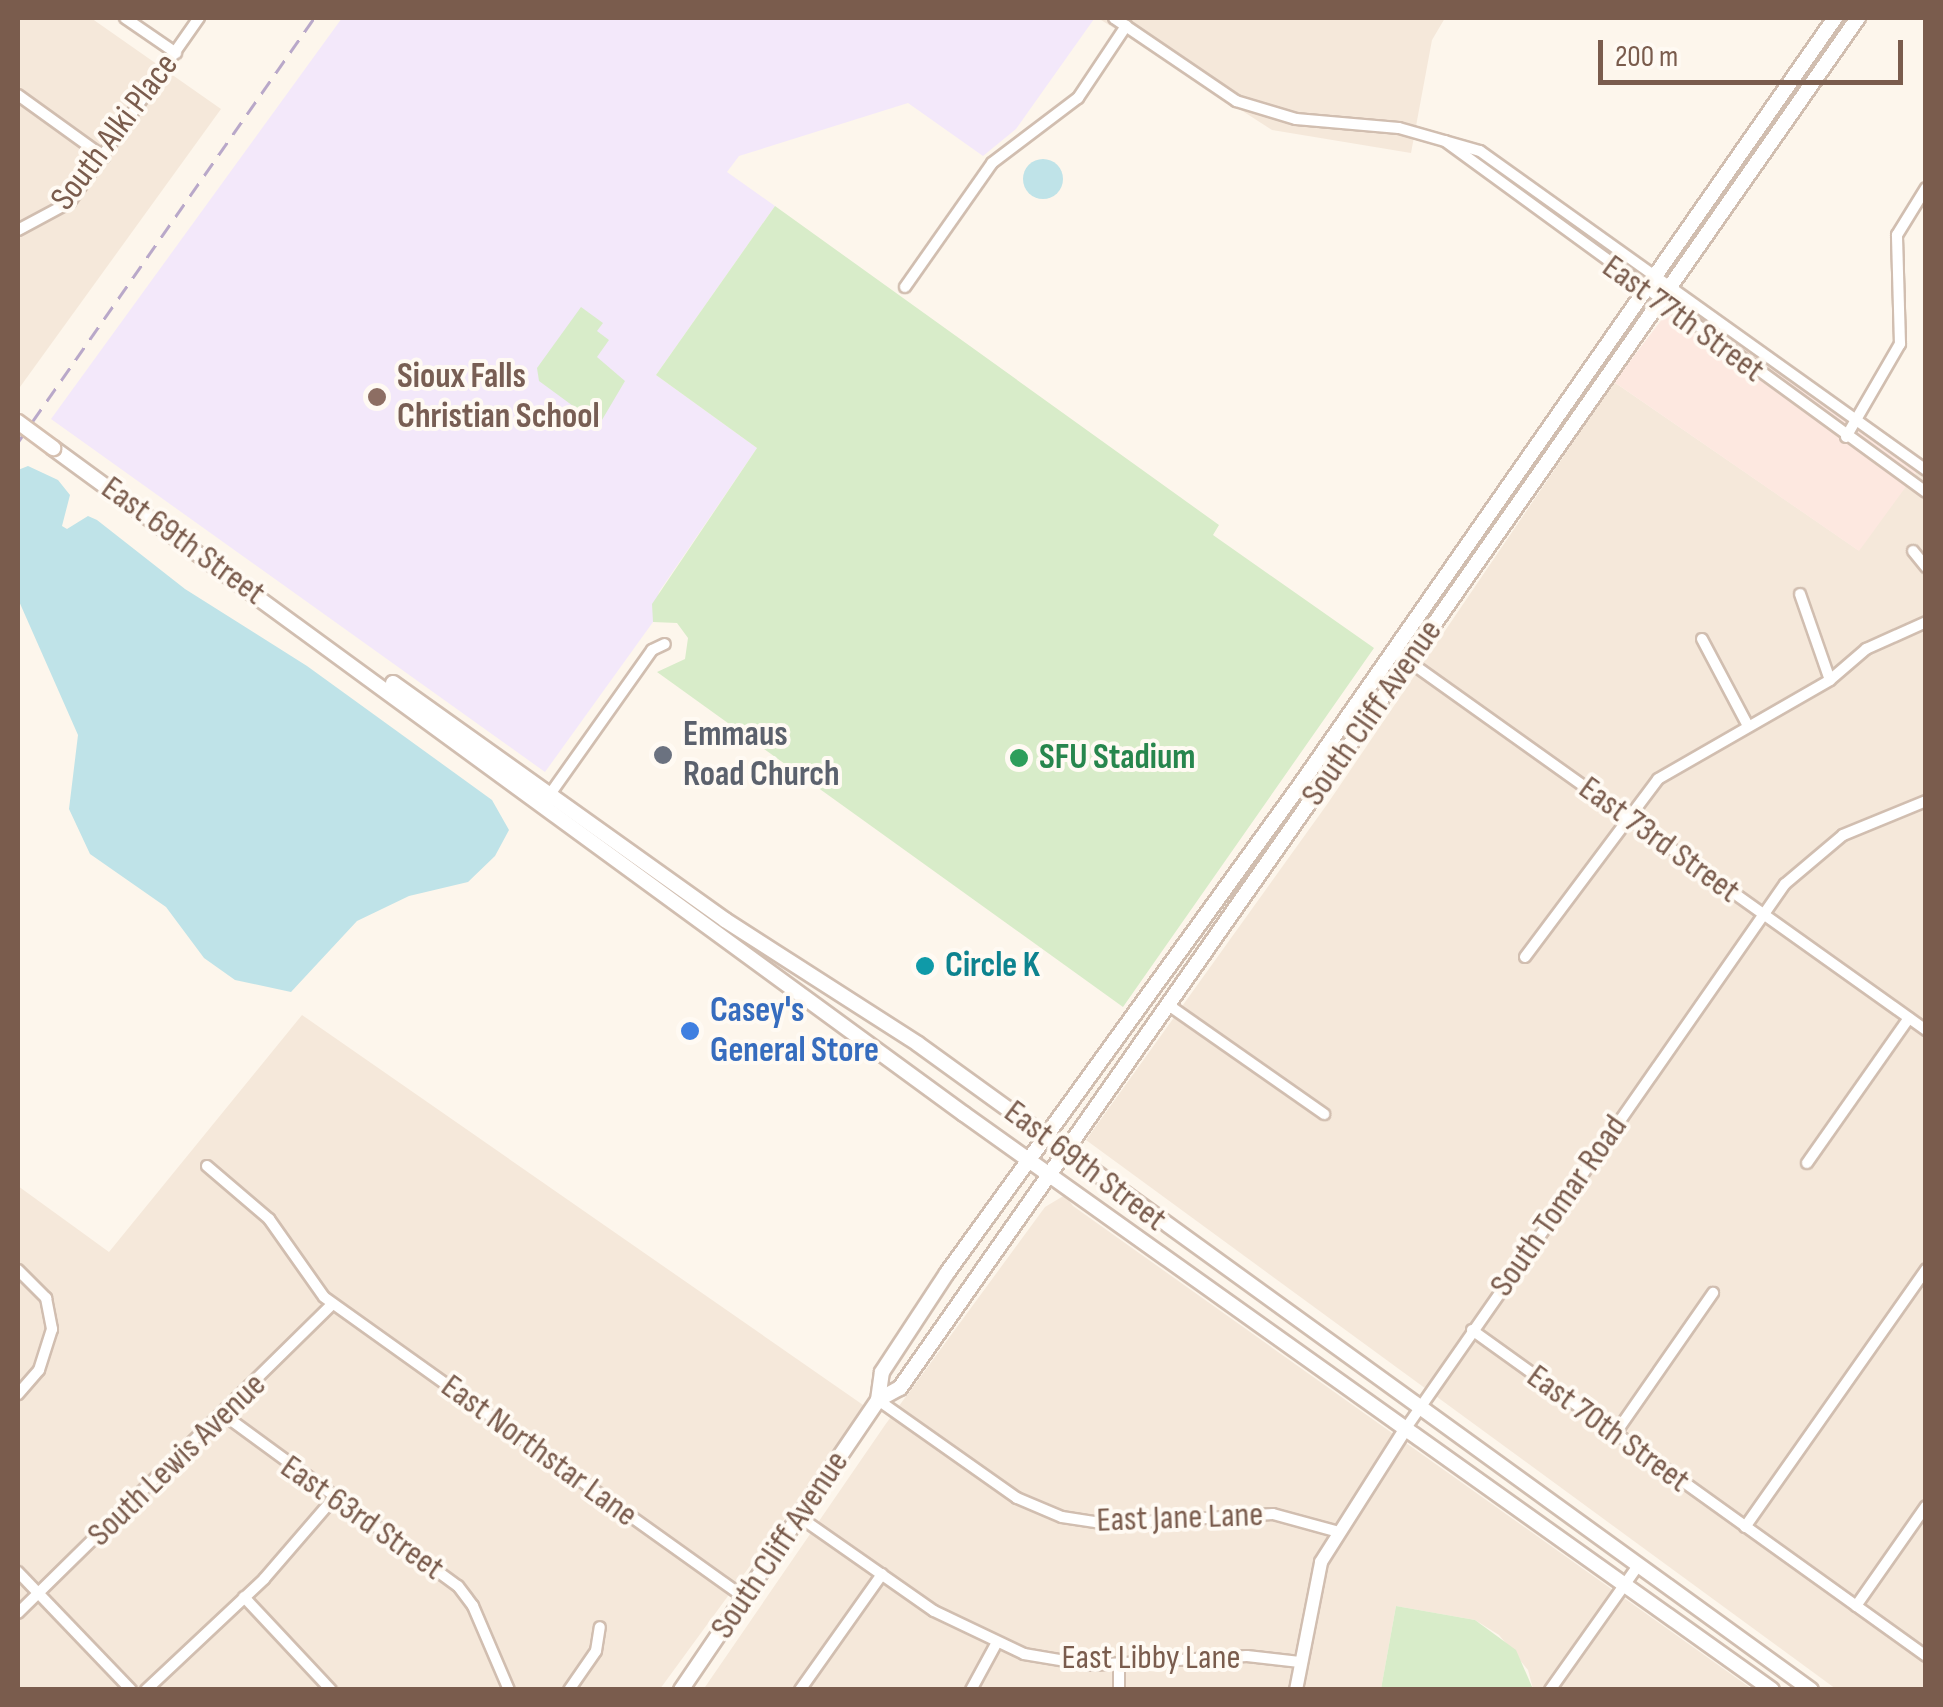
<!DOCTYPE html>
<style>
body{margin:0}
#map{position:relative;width:1943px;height:1707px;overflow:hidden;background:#fdf6ec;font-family:"Sofia Sans Condensed",sans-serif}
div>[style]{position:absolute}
.residential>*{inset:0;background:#f5e8da}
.commercial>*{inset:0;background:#fde8e0}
.education>*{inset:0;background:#f3e8fa}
.green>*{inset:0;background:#d8ecc9}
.water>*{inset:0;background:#bfe3e8}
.round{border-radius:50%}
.roads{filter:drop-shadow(2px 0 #d1beb0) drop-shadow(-2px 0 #d1beb0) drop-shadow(0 2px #d1beb0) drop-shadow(0 -2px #d1beb0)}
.minor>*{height:10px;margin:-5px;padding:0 5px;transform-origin:5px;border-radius:5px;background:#fff}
.tertiary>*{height:12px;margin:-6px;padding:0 6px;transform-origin:6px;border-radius:6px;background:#fff}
.secondary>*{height:14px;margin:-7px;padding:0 7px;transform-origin:7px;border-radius:7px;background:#fff}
.rail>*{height:2.5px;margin-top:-1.25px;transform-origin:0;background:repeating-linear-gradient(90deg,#b9a8c9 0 15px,transparent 0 25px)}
.bridges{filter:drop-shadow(2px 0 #d6c0b0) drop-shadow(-2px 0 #d6c0b0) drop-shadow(0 2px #d6c0b0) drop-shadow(0 -2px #d6c0b0)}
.secondary-bridge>*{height:14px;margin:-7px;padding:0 7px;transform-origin:7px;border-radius:7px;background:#fff}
.dots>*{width:28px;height:28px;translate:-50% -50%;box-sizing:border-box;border:5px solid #fffaf3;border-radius:50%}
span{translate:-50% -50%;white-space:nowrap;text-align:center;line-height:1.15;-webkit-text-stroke:8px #fffaf3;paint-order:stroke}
.street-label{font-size:35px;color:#7a5c4d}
.education-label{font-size:35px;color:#785e54;font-weight:700}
.left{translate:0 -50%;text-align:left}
.worship-label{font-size:35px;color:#5b616d;font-weight:700}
.leisure-label{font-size:35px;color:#27864d;font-weight:700}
.culture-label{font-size:35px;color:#0d838f;font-weight:700}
.shop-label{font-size:35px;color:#366cbe;font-weight:700}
.frame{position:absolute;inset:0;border:20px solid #7a5c4d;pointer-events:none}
.scale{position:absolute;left:1598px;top:40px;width:305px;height:45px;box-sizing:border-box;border:5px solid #7a5c4d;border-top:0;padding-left:12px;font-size:30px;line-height:35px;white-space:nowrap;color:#7a5c4d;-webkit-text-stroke:8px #fffaf3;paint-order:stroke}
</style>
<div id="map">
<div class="residential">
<div style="clip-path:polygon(18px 18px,91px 18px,221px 109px,20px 387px)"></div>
<div style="clip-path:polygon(1098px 18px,1445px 18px,1432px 40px,1411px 153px,1272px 130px)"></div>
<div style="clip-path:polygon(1614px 382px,1858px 550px,1925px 460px,1925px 1689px,1836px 1689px,1086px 1140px,1328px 803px)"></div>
<div style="clip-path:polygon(302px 1015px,866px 1407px,660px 1689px,18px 1689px,18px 1186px,109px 1252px)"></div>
<div style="clip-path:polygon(1065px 1195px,1073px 1206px,1752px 1689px,1533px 1689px,1528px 1670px,1499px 1635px,1475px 1620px,1396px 1606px,1381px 1689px,703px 1690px,885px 1425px,1045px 1207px)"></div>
</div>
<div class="commercial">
<div style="clip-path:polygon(1679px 297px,1921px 466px,1859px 551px,1614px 382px)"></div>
</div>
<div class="education">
<div style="clip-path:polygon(342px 18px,1094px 19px,1016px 129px,983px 156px,908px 103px,739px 156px,727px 172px,775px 206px,656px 375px,757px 448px,659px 592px,653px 622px,545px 772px,51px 419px)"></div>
</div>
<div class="green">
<div style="clip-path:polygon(775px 206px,1219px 525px,1213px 535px,1374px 648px,1123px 1007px,657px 672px,685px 659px,688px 638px,677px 623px,653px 622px,652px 604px,757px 448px,656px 375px)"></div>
<div style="clip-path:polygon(581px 307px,603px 323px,597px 331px,609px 340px,597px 357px,625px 381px,599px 425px,539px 381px,537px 368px)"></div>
<div style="clip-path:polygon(1396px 1606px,1475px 1620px,1516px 1650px,1533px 1689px,1381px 1689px)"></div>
</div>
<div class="water">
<div class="round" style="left:1023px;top:159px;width:40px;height:40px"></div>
<div style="clip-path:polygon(28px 466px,58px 480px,70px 495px,62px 526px,67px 529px,88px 516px,97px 520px,185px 589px,307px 666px,492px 800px,509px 830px,495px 856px,468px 882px,409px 896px,357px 921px,291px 992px,235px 980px,204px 958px,166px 907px,90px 854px,69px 809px,78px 735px,18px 599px,18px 470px)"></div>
</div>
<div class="roads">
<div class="minor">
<div style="left:125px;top:18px;width:62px;rotate:34.5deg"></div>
<div style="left:1114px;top:18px;width:148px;rotate:34.2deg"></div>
<div style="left:1236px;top:101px;width:63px;rotate:16.7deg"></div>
<div style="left:1296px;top:119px;width:103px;rotate:5deg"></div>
<div style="left:1399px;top:128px;width:84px;rotate:15.9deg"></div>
<div style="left:1480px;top:151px;width:548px;rotate:35.57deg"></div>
<div style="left:18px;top:95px;width:106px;rotate:35.8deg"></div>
<div style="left:1445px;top:141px;width:595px;rotate:36.12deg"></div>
<div style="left:18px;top:230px;width:59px;rotate:-28.3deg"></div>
<div style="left:70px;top:202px;width:225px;rotate:-55deg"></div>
<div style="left:905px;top:287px;width:151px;rotate:-54.9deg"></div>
<div style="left:992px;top:163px;width:108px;rotate:-37.1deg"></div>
<div style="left:1078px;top:98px;width:87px;rotate:-56.3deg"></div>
<div style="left:1846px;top:437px;width:108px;rotate:-59.9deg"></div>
<div style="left:1900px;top:344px;width:109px;rotate:-91.6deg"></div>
<div style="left:1897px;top:235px;width:55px;rotate:-58.3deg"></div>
<div style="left:1913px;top:551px;width:21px;rotate:51deg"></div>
<div style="left:1800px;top:594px;width:91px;rotate:70.8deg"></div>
<div style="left:1702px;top:639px;width:96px;rotate:62.1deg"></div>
<div style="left:1393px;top:650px;width:655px;rotate:35.49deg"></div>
<div style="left:548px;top:797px;width:180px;rotate:-54.7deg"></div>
<div style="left:652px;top:650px;width:14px;rotate:-25deg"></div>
<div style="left:1525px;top:957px;width:222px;rotate:-53.2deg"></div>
<div style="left:1658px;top:779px;width:198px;rotate:-29.9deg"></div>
<div style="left:1830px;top:680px;width:48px;rotate:-40.7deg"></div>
<div style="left:1866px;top:649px;width:66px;rotate:-24.2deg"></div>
<div style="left:1167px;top:1004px;width:192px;rotate:35deg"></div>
<div style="left:1807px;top:1163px;width:177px;rotate:-54.9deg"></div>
<div style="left:207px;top:1166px;width:82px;rotate:40.5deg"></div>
<div style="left:269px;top:1219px;width:95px;rotate:54.8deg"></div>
<div style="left:324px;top:1297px;width:518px;rotate:35.56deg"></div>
<div style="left:18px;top:1270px;width:40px;rotate:45deg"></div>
<div style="left:46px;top:1298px;width:32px;rotate:79deg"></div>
<div style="left:52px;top:1329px;width:43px;rotate:107.6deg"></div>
<div style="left:39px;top:1370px;width:32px;rotate:131deg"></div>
<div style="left:1472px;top:1330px;width:559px;rotate:35.68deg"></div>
<div style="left:878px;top:1400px;width:170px;rotate:35.2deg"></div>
<div style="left:1017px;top:1498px;width:49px;rotate:22.9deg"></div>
<div style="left:1062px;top:1517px;width:47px;rotate:8.7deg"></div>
<div style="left:1108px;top:1524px;width:165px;rotate:-3.5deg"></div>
<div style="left:1273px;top:1514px;width:64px;rotate:15.3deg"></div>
<div style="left:224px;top:1415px;width:290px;rotate:36.2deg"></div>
<div style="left:458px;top:1586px;width:25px;rotate:53deg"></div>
<div style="left:473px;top:1606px;width:91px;rotate:66.8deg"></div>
<div style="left:1406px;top:1428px;width:663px;rotate:-55.14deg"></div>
<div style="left:1785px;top:884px;width:76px;rotate:-40.2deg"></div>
<div style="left:1843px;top:835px;width:90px;rotate:-22.3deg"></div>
<div style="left:1615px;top:1434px;width:172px;rotate:-55.2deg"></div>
<div style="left:801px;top:1518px;width:162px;rotate:35deg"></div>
<div style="left:934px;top:1611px;width:100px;rotate:25.5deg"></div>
<div style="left:1024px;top:1654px;width:67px;rotate:9.5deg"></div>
<div style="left:1090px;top:1665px;width:157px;rotate:-3.3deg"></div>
<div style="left:1247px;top:1656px;width:53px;rotate:6.5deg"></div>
<div style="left:1745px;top:1527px;width:315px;rotate:-54.9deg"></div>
<div style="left:18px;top:1572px;width:163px;rotate:46.2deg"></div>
<div style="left:244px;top:1597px;width:127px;rotate:46.9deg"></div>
<div style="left:1856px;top:1606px;width:122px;rotate:-55deg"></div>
<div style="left:18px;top:1613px;width:441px;rotate:-44.5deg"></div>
<div style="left:1119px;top:1665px;width:25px;rotate:90deg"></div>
<div style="left:146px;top:1690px;width:162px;rotate:-43.2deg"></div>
<div style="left:264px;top:1579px;width:107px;rotate:-49.2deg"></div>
<div style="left:569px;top:1690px;width:47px;rotate:-55.3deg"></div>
<div style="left:596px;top:1651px;width:24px;rotate:-81deg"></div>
<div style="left:800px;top:1690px;width:142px;rotate:-54.7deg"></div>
<div style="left:971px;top:1690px;width:52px;rotate:-61.5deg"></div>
<div style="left:1550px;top:1690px;width:151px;rotate:-54.7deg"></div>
</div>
<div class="tertiary">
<div style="left:1296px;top:1690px;width:130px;rotate:-78.9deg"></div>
<div style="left:1321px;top:1562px;width:159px;rotate:-57.6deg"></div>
</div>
<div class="secondary">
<div style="left:53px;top:448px;width:1128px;rotate:36.17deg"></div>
<div style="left:964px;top:1114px;width:992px;rotate:35.48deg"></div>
<div style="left:393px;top:683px;width:408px;rotate:35.5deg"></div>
<div style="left:725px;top:920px;width:229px;rotate:32.7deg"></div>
<div style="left:918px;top:1044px;width:1102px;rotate:35.88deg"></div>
<div style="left:878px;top:1400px;width:25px;rotate:-29deg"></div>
<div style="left:900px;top:1388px;width:1672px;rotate:-55.04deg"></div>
<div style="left:681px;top:1690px;width:351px;rotate:-55.8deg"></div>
<div style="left:878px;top:1400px;width:28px;rotate:-82deg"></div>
<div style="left:882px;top:1372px;width:118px;rotate:-56.7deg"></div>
<div style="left:947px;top:1273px;width:599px;rotate:-54.11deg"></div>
<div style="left:1298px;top:788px;width:939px;rotate:-55.11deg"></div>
</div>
</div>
<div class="rail">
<div style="left:18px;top:442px;width:517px;rotate:-55.08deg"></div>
</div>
<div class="bridges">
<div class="secondary-bridge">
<div style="left:18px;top:422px;width:44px;rotate:36.6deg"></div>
</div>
</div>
<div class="dots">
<div style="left:377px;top:397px;background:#8d6e63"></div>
<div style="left:663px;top:755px;background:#6b7280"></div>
<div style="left:1019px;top:758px;background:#2e9e5b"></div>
<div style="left:925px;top:966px;background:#0f9aa8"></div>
<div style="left:690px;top:1031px;background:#3f7fe0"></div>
</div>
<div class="street-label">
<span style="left:115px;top:132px;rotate:-53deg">South Alki Place</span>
<span style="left:1683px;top:319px;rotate:36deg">East 77th Street</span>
<span style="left:183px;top:541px;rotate:36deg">East 69th Street</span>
<span style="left:1372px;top:713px;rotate:-55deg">South Cliff Avenue</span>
<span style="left:1659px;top:840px;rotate:36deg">East 73rd Street</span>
<span style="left:1085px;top:1166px;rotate:37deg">East 69th Street</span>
<span style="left:1559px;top:1206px;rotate:-55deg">South Tomar Road</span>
<span style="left:1608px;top:1429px;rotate:36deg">East 70th Street</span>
<span style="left:539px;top:1451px;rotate:36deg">East Northstar Lane</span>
<span style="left:177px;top:1460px;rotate:-44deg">South Lewis Avenue</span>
<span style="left:362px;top:1518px;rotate:35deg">East 63rd Street</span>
<span style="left:1180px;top:1518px;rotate:-2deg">East Jane Lane</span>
<span style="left:780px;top:1545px;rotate:-56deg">South Cliff Avenue</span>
<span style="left:1151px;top:1658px">East Libby Lane</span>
</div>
<div class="education-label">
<span class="left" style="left:397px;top:397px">Sioux Falls<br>Christian School</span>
</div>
<div class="worship-label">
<span class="left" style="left:683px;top:755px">Emmaus<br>Road Church</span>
</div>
<div class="leisure-label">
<span class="left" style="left:1039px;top:758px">SFU Stadium</span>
</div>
<div class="culture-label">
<span class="left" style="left:945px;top:966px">Circle K</span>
</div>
<div class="shop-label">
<span class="left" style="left:710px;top:1031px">Casey's<br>General Store</span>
</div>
<div class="frame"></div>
<div class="scale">200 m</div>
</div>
